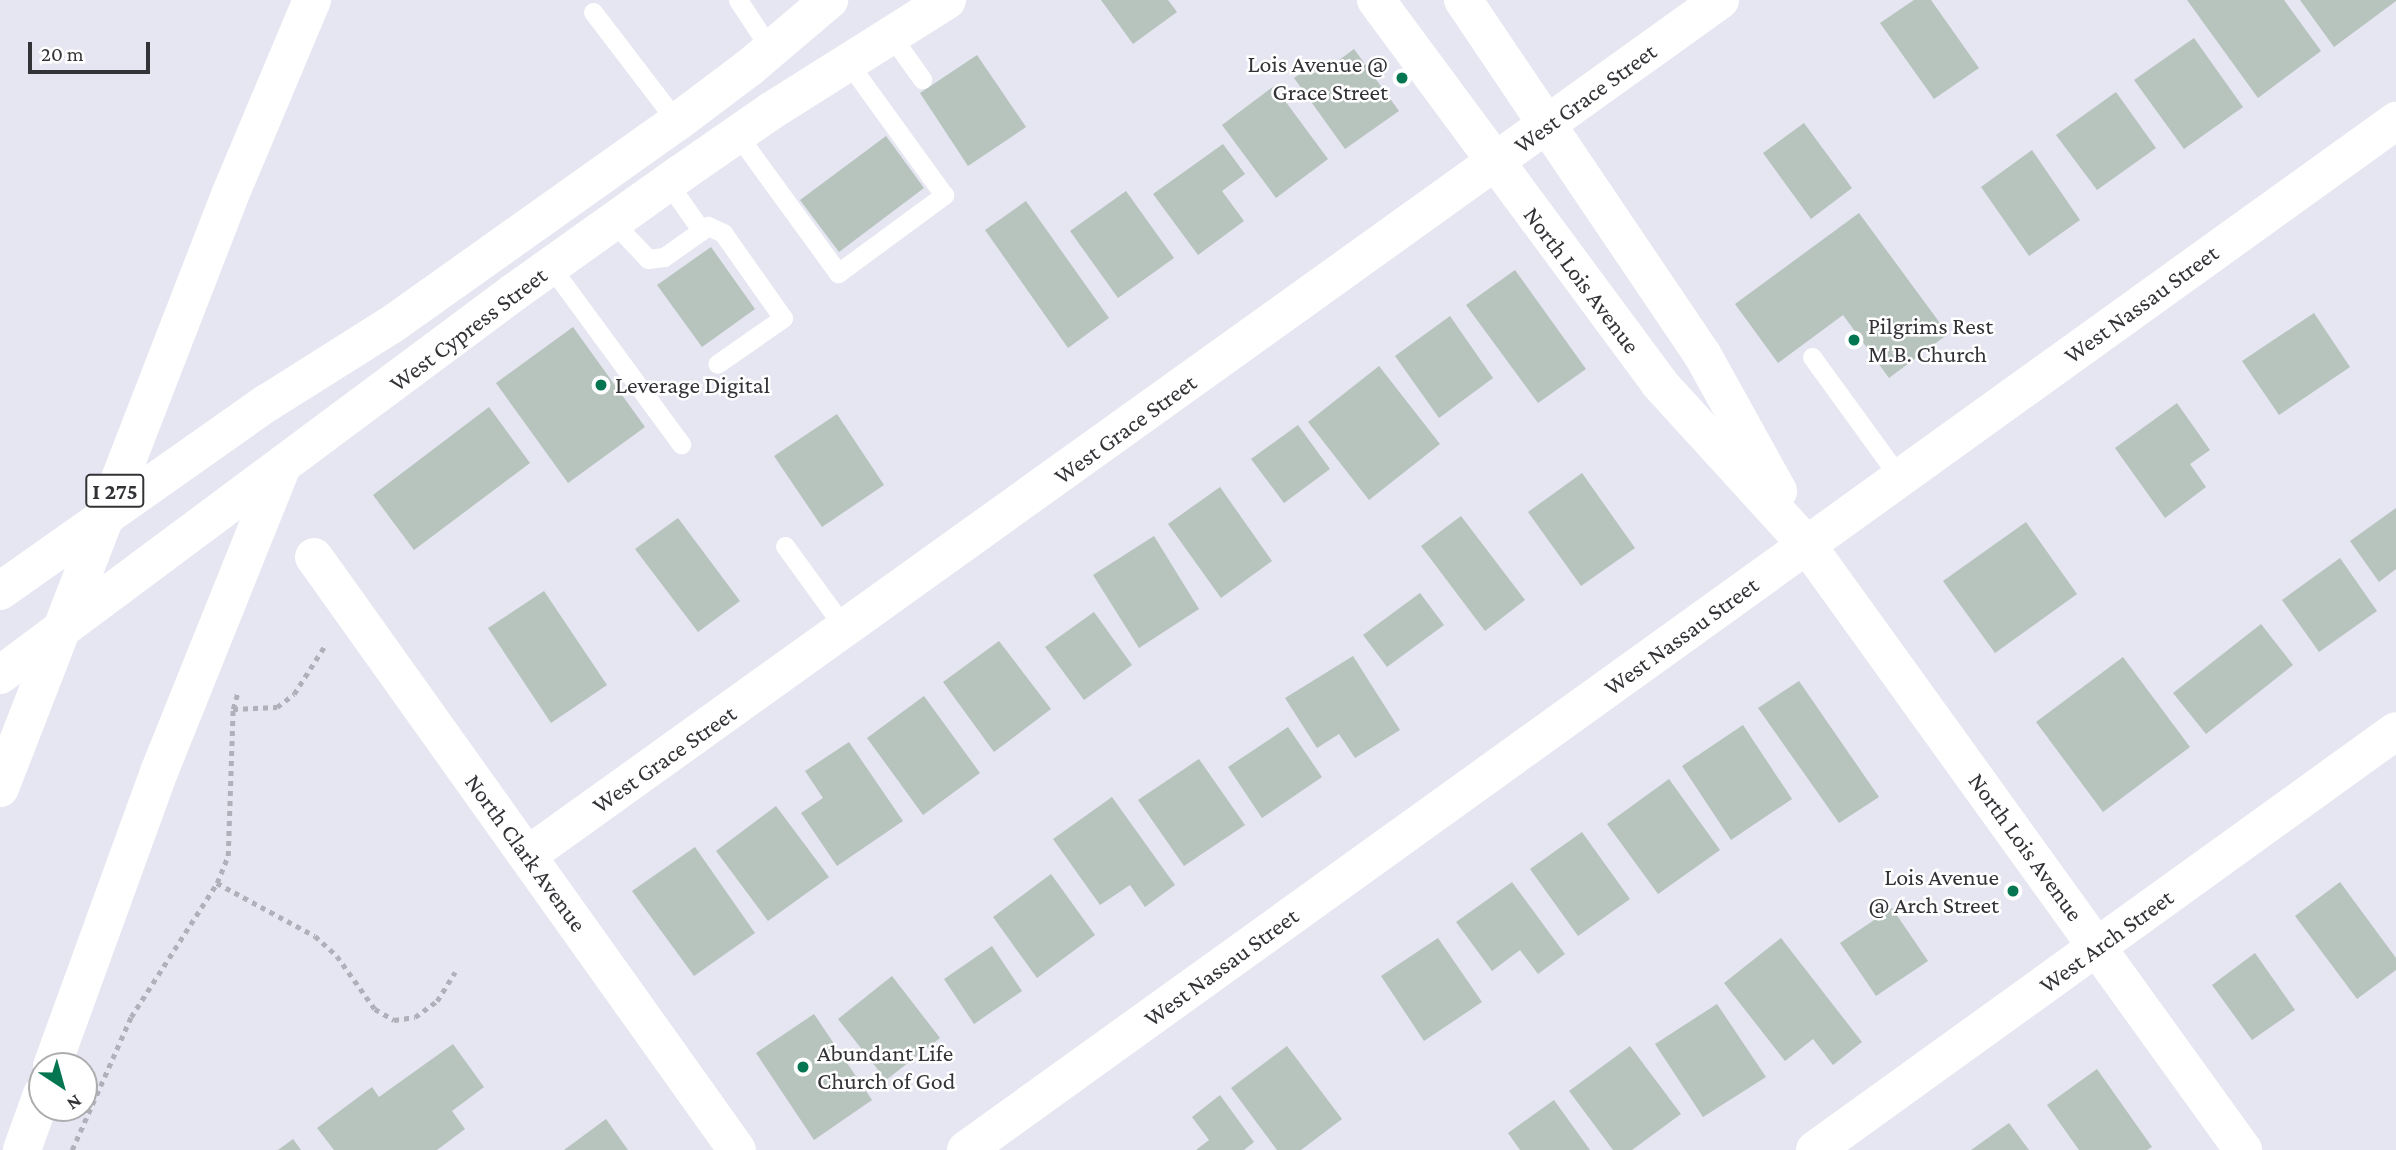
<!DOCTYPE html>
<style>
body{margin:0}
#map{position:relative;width:2396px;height:1150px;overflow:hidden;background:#e5e6f1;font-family:"Crimson Pro",serif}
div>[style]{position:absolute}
.building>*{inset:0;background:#b7c3bd}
.path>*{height:4.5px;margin-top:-2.25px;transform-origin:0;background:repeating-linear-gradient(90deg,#afb0b9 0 5px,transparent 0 10px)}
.lane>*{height:19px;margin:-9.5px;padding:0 9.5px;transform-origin:9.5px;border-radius:9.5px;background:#fff}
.street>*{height:38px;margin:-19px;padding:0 19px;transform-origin:19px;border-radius:19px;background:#fff}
.secondary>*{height:38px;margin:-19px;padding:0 19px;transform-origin:19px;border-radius:19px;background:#fff}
.highway>*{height:38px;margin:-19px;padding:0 19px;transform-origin:19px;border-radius:19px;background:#fff}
.dots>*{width:19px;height:19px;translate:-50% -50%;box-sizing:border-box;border:4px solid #fff;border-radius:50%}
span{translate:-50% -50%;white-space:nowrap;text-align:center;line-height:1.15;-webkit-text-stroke:5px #fff;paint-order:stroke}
.shield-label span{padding:2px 5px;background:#fff;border:2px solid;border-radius:5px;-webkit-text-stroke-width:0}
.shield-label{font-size:23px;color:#333337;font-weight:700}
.poi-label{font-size:24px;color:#333337}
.right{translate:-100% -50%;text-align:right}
.left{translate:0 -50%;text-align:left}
.street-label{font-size:24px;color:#333337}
.north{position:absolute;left:28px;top:1052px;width:70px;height:70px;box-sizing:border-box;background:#fff;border:2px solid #adadaf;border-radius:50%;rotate:144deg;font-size:19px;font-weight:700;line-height:28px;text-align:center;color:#333337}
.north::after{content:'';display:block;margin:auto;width:24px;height:32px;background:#037651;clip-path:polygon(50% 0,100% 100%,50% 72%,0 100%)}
.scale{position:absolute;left:28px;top:42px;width:122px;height:32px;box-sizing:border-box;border:4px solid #333337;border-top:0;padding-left:9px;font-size:21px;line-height:24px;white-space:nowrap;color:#333337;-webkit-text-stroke:5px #fff;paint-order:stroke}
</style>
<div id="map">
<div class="building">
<div style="clip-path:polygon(1101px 0,1168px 0,1177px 12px,1133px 44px)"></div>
<div style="clip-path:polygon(1914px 0,1931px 0,1979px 68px,1934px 99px,1880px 23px)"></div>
<div style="clip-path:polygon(2187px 0,2284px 0,2321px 51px,2258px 98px)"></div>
<div style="clip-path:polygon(2300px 0,2396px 0,2396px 1px,2334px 47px)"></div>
<div style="clip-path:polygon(2194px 38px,2243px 107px,2184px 149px,2134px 80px)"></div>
<div style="clip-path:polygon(1354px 49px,1399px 111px,1345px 149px,1294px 78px,1320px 59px,1327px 69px)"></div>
<div style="clip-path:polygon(977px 55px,1026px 127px,968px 166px,920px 93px)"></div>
<div style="clip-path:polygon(1274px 86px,1328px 159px,1276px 198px,1222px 125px)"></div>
<div style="clip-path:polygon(2116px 92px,2156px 148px,2097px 190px,2056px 135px)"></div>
<div style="clip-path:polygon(1804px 123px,1852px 188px,1811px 219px,1763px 153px)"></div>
<div style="clip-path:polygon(886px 136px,924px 188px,839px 252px,800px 200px)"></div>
<div style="clip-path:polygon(1223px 144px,1245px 174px,1222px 191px,1244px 221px,1198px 255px,1153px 194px)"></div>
<div style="clip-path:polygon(2032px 150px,2080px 220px,2029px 256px,1981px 187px)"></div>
<div style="clip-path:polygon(1126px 191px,1174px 258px,1118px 298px,1070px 231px)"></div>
<div style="clip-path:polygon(1026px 201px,1109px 318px,1068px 348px,985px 230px)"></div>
<div style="clip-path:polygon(1859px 213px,1948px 334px,1889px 378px,1843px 315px,1778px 363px,1735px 304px)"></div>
<div style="clip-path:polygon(711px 247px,755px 309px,702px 347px,657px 285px)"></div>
<div style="clip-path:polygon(1515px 270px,1586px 369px,1538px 403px,1466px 305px)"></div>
<div style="clip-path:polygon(2314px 313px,2350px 367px,2279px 415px,2242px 361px)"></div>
<div style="clip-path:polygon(1450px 316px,1493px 378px,1439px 418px,1395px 356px)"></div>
<div style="clip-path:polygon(573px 327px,645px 427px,568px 483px,496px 383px)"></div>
<div style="clip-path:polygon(1379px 366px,1440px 444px,1369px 500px,1308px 422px)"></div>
<div style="clip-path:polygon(2177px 403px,2210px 450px,2190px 464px,2206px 487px,2165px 518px,2115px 448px)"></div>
<div style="clip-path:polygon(489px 407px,530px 463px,414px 550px,373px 495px)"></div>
<div style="clip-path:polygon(837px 414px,884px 485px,822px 527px,774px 456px)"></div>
<div style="clip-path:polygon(1298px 425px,1330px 469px,1284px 503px,1251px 459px)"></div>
<div style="clip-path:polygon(1582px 473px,1635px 548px,1581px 586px,1528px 512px)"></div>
<div style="clip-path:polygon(1220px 487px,1272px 561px,1221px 598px,1168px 524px)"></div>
<div style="clip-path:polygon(2396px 508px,2396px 569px,2379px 582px,2350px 541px)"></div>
<div style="clip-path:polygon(1461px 516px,1525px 600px,1485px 631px,1421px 546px)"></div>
<div style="clip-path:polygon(678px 518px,740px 601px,698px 632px,635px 549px)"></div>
<div style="clip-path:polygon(2026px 522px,2077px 594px,1995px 653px,1943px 581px)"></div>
<div style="clip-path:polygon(1154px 536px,1199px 609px,1139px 648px,1093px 575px)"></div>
<div style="clip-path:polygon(2340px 558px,2377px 611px,2319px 652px,2282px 600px)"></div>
<div style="clip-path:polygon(544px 591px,607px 685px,551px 723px,488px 628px)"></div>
<div style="clip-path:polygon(1420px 593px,1444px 625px,1387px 667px,1363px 635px)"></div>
<div style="clip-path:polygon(1094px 612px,1132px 665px,1084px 700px,1045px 647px)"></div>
<div style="clip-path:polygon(2261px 624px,2293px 665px,2206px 734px,2173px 693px)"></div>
<div style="clip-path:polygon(999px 641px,1051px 709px,994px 752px,943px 682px)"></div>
<div style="clip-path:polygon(1353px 656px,1400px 730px,1355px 758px,1339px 734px,1317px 748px,1285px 698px)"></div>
<div style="clip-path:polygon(2123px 657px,2190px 747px,2103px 812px,2036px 722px)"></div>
<div style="clip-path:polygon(1799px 681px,1879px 797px,1839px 823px,1758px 708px)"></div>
<div style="clip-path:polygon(924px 696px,980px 773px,923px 815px,867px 738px)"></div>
<div style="clip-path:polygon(1743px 725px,1792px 799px,1731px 840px,1682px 766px)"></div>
<div style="clip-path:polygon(1288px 727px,1322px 777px,1262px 818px,1228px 767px)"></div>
<div style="clip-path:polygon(849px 742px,903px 821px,837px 866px,801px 813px,823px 798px,805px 771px)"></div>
<div style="clip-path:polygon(1199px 759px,1245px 825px,1184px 866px,1138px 800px)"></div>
<div style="clip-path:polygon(1669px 779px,1720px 850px,1658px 894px,1607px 824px)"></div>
<div style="clip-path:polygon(1112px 797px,1175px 885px,1145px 907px,1130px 885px,1100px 905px,1053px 839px)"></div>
<div style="clip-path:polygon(776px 806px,829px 877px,768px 921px,716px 851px)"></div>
<div style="clip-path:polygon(1582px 832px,1630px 899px,1578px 936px,1530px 869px)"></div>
<div style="clip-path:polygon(695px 847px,755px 933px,694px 976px,632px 891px)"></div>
<div style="clip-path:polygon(1051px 874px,1095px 935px,1037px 978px,993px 917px)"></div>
<div style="clip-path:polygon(1512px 882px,1565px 954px,1538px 974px,1520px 950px,1492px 971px,1456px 922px)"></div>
<div style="clip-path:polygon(2340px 882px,2396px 958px,2396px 970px,2357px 999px,2295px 916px)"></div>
<div style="clip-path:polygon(1892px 908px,1928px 961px,1876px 996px,1840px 943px)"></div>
<div style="clip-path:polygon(1438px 938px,1482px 1002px,1424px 1041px,1381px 976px)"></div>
<div style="clip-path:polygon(1781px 938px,1862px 1042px,1833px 1065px,1813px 1039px,1785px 1061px,1724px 983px)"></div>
<div style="clip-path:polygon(992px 946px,1022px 991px,974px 1024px,944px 979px)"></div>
<div style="clip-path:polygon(2255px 953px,2295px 1010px,2252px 1040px,2212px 985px)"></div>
<div style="clip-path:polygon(892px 976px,940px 1038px,886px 1080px,838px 1019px)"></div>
<div style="clip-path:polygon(1717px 1004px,1766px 1077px,1703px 1117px,1655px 1044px)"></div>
<div style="clip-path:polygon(814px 1014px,872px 1100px,814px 1140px,756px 1053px)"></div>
<div style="clip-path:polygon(453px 1044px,484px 1087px,452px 1111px,465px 1129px,437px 1150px,334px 1150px,317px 1128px,372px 1087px,379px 1097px)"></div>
<div style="clip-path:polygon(1287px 1046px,1342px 1119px,1301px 1150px,1277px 1150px,1231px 1088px)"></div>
<div style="clip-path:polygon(1630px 1046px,1681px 1114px,1632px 1150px,1613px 1150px,1569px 1091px)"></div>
<div style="clip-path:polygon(2097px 1069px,2152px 1147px,2147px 1150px,2079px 1150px,2047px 1105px)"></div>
<div style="clip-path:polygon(1220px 1095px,1254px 1142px,1244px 1150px,1196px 1150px,1209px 1140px,1192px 1117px)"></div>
<div style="clip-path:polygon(1554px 1100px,1590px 1150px,1520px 1150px,1508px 1133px)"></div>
<div style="clip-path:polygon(606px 1119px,628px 1150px,564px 1150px)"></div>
<div style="clip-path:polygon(2009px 1123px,2029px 1150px,1971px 1150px)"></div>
<div style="clip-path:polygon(293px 1139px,301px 1150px,278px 1150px)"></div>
</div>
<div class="path">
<div style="left:233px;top:709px;width:44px;rotate:-2.6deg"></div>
<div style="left:277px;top:707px;width:21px;rotate:-37deg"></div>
<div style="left:294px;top:694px;width:59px;rotate:-57.4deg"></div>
<div style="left:217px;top:883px;width:111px;rotate:28.4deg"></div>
<div style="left:315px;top:936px;width:30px;rotate:42deg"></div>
<div style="left:337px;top:956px;width:65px;rotate:54.4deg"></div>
<div style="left:375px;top:1009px;width:22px;rotate:30deg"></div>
<div style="left:394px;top:1020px;width:21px;rotate:-8deg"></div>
<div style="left:415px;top:1017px;width:27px;rotate:-36deg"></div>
<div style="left:437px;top:1001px;width:34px;rotate:-58deg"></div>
<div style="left:72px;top:1150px;width:145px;rotate:-66.1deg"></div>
<div style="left:131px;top:1017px;width:159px;rotate:-57.3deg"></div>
<div style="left:217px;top:883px;width:29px;rotate:-68deg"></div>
<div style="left:228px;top:856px;width:147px;rotate:-88.1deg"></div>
<div style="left:233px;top:709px;width:18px;rotate:-74deg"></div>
</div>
<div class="lane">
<div style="left:738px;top:0;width:60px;rotate:56.6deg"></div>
<div style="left:593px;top:12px;width:138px;rotate:52.6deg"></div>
<div style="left:892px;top:37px;width:52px;rotate:54.5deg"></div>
<div style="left:737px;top:134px;width:172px;rotate:54deg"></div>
<div style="left:838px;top:273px;width:132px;rotate:-36.3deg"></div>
<div style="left:944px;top:195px;width:162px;rotate:-125.9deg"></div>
<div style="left:668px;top:183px;width:57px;rotate:54.9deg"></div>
<div style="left:613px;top:222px;width:51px;rotate:46.6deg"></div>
<div style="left:648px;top:259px;width:16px;rotate:-7deg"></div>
<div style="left:664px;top:257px;width:54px;rotate:-35.2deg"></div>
<div style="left:708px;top:226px;width:17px;rotate:25deg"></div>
<div style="left:723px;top:233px;width:104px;rotate:54.8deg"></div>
<div style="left:783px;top:318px;width:80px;rotate:145.1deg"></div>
<div style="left:551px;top:267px;width:220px;rotate:53.7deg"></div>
<div style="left:1812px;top:357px;width:150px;rotate:54deg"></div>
<div style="left:785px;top:546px;width:104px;rotate:54deg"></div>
</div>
<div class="street">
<div style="left:314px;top:557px;width:728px;rotate:54.5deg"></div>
<div style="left:528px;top:855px;width:1467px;rotate:-35.65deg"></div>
<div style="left:966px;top:1150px;width:1762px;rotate:-35.74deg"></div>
<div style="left:1815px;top:1150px;width:716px;rotate:-35.8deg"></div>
</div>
<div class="secondary">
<div style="left:1376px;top:0;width:476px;rotate:53.5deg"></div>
<div style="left:1659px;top:383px;width:219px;rotate:47.6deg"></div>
<div style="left:1807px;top:545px;width:746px;rotate:54.22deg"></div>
<div style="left:1463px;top:0;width:427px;rotate:56deg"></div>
<div style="left:1702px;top:354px;width:157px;rotate:61deg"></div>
<div style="left:0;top:591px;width:327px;rotate:-35.2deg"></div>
<div style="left:267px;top:403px;width:146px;rotate:-32.2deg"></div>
<div style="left:391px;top:325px;width:351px;rotate:-35.4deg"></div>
<div style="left:677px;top:122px;width:91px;rotate:-37deg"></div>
<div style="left:750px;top:67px;width:104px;rotate:-40.3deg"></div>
<div style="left:0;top:675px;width:640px;rotate:-36.67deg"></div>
<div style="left:513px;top:293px;width:205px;rotate:-35.5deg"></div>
<div style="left:680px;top:174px;width:111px;rotate:-34.7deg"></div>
<div style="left:771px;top:111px;width:208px;rotate:-32.2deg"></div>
</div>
<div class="highway">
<div style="left:0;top:788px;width:636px;rotate:-68.8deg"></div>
<div style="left:230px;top:195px;width:212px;rotate:-67.2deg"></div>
<div style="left:52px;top:1066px;width:313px;rotate:-70deg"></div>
<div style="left:159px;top:772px;width:328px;rotate:-68.1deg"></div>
<div style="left:22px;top:1150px;width:59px;rotate:-70.3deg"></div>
</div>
<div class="dots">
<div style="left:1402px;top:78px;background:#037651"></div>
<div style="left:1854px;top:340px;background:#037651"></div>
<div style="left:601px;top:385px;background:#037651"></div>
<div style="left:2013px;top:891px;background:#037651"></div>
<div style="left:803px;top:1067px;background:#037651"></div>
</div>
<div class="shield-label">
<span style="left:115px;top:491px">I 275</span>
</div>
<div class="poi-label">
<span class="right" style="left:1388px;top:78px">Lois Avenue @<br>Grace Street</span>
<span class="left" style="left:1868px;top:340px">Pilgrims Rest<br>M.B. Church</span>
<span class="left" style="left:615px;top:385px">Leverage Digital</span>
<span class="right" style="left:1999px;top:891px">Lois Avenue<br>@ Arch Street</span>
<span class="left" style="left:817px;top:1067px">Abundant Life<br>Church of God</span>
</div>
<div class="street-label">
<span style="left:1585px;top:98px;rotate:-36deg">West Grace Street</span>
<span style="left:1582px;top:280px;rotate:53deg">North Lois Avenue</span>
<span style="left:2141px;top:304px;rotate:-36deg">West Nassau Street</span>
<span style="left:468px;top:329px;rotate:-37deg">West Cypress Street</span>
<span style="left:1125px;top:429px;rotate:-36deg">West Grace Street</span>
<span style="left:1681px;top:636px;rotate:-36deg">West Nassau Street</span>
<span style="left:664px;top:759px;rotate:-35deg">West Grace Street</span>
<span style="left:2026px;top:847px;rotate:54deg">North Lois Avenue</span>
<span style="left:526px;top:853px;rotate:54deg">North Clark Avenue</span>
<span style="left:2106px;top:941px;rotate:-36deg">West Arch Street</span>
<span style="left:1221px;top:967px;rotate:-36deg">West Nassau Street</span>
</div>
<div class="north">N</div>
<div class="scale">20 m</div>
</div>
